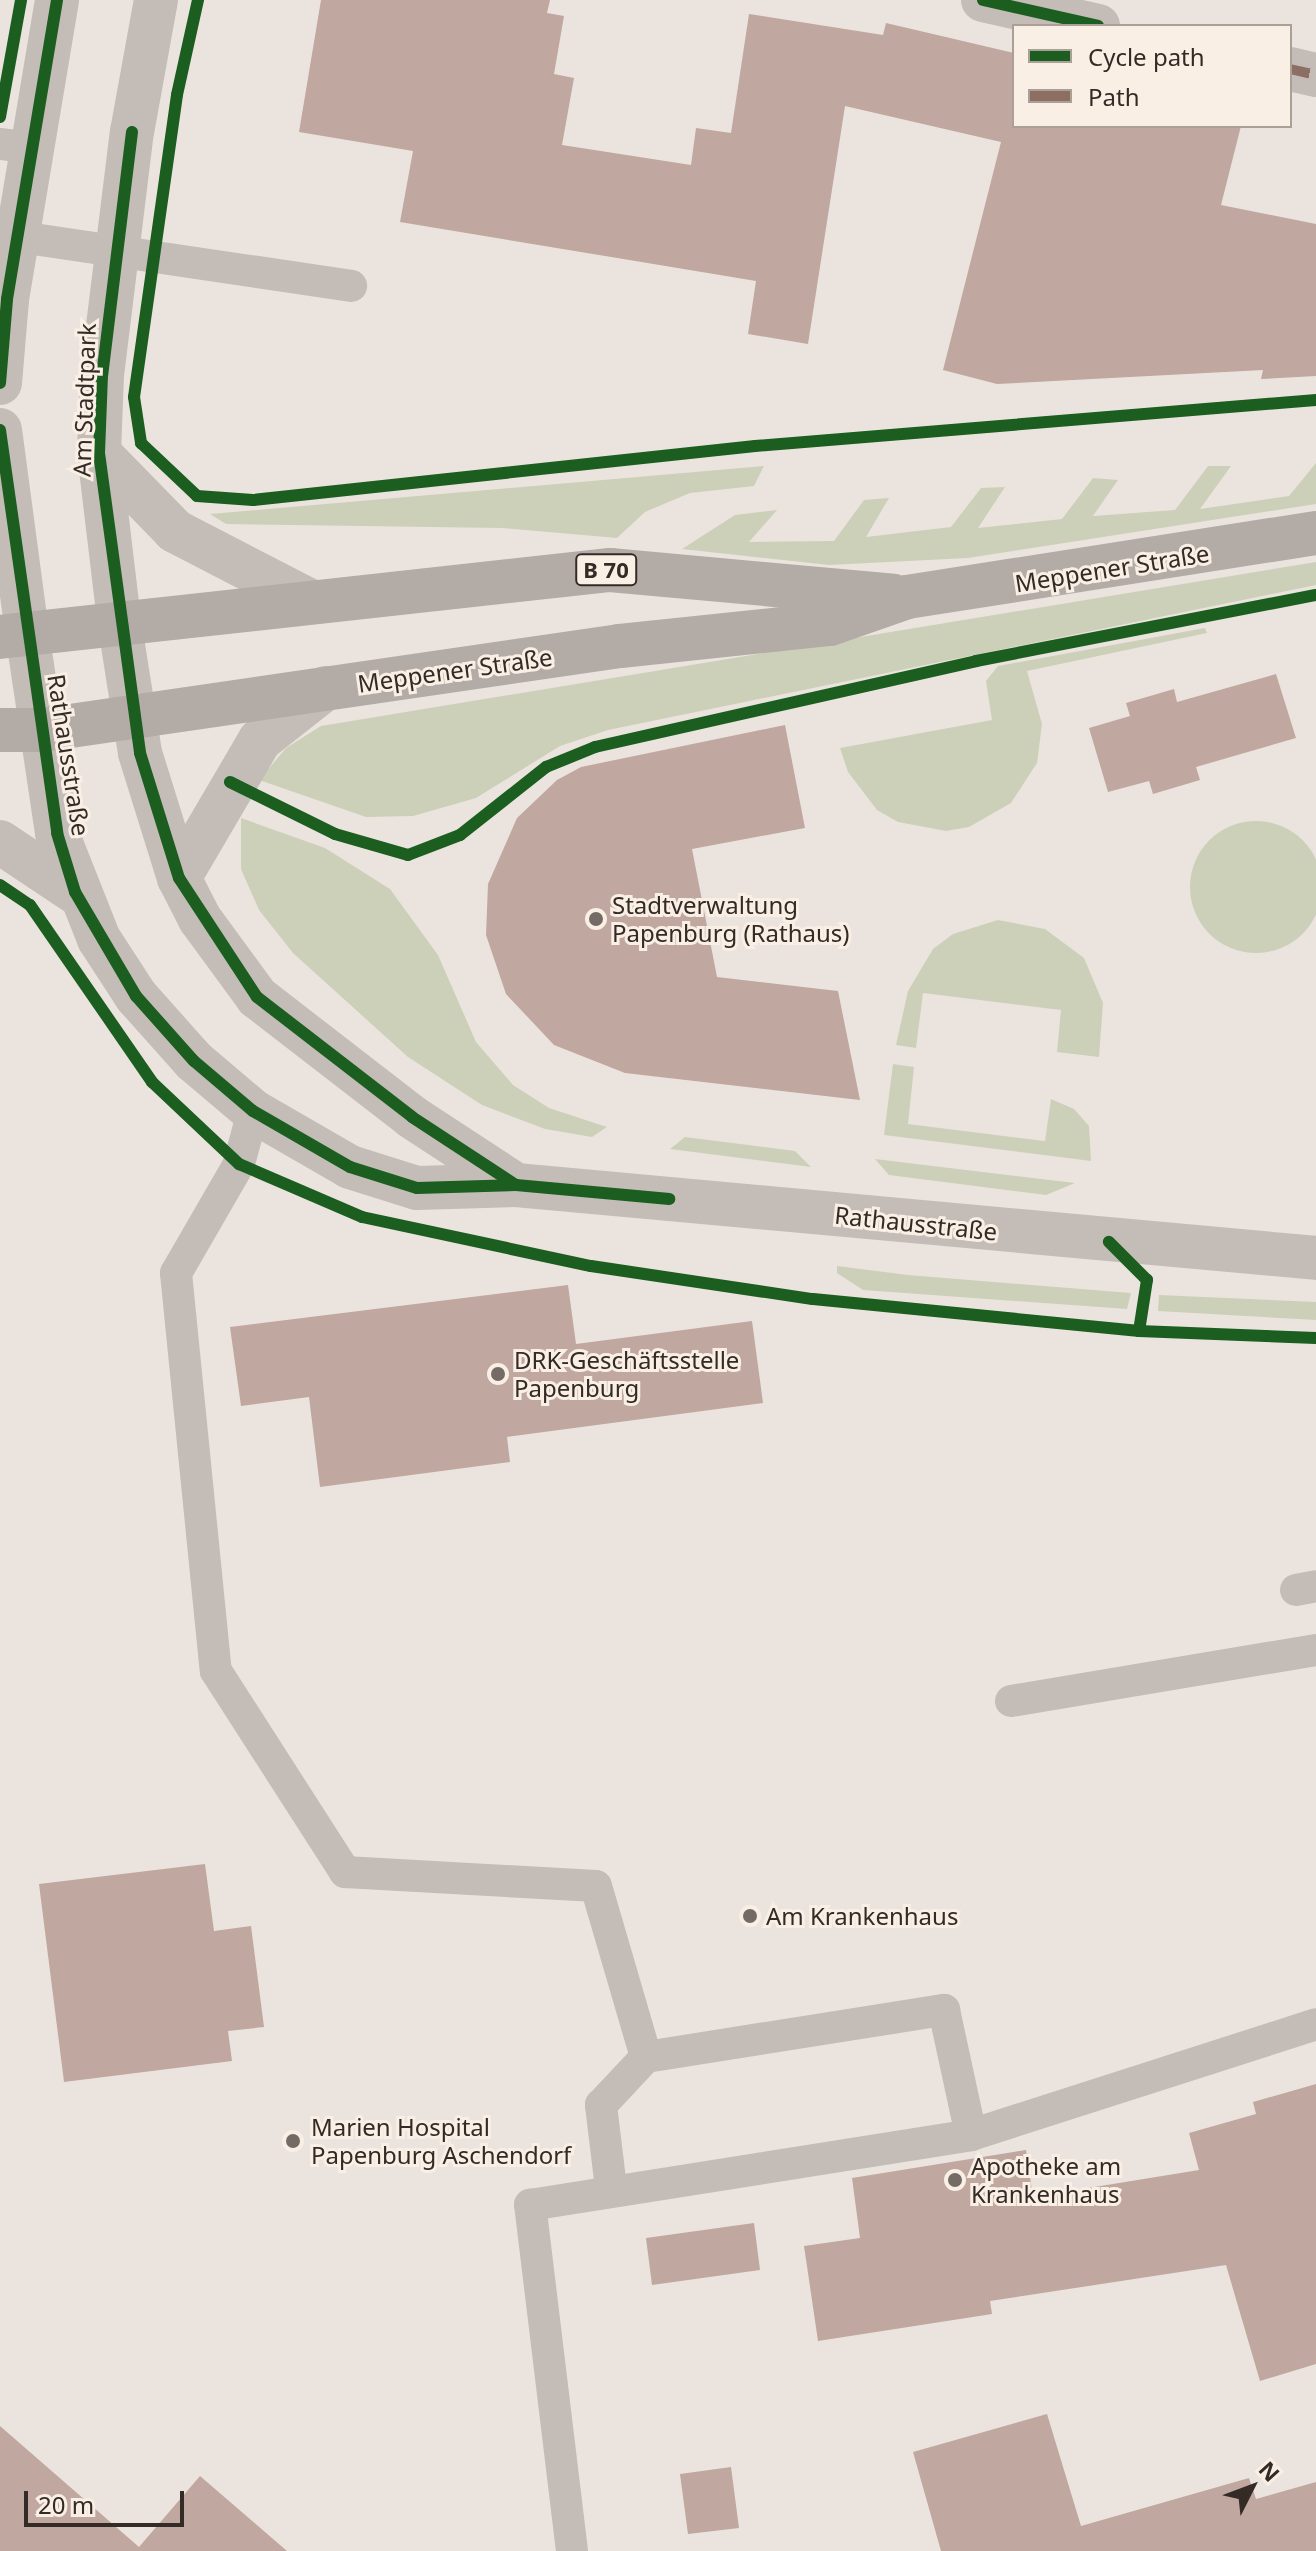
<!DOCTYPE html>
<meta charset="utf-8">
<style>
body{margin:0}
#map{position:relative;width:1316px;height:2551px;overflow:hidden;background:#ebe4de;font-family:"Noto Sans",sans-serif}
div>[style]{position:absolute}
.green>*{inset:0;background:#cdd0b8}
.round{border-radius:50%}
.building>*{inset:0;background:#c0a79f}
.service>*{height:32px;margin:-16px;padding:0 16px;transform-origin:16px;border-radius:16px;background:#c4bcb7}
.minor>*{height:44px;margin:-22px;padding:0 22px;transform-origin:22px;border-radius:22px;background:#c4bcb7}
.tertiary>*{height:44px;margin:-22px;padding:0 22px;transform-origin:22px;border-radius:22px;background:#c4bcb7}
.primary>*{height:44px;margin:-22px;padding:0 22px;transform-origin:22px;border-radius:22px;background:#b3aba6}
.quiet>*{height:10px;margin-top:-5px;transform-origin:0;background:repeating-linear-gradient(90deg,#8d6e63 0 20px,transparent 0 30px)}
.cycleway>*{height:12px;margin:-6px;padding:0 6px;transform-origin:6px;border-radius:6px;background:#1b5e20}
.dots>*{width:22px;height:22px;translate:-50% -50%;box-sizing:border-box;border:4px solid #f9efe4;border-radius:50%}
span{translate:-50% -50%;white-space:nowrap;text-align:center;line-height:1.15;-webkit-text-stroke:6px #f9efe4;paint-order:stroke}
.shield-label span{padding:2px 6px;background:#f9efe4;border:2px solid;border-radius:6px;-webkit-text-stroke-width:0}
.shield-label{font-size:22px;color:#342a26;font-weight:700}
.street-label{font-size:24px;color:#342a26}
.poi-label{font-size:24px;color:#342a26}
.left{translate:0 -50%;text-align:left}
.legend{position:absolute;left:1012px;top:24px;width:280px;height:104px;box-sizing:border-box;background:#f9efe4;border:2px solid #aaa098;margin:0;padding:10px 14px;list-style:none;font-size:24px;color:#342a26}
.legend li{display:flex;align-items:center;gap:16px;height:40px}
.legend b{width:40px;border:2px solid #aaa098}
.north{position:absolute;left:1212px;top:2447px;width:80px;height:80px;-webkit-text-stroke:6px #f9efe4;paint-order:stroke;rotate:48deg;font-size:22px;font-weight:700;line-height:32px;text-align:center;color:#342a26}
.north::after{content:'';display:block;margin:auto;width:28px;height:36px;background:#342a26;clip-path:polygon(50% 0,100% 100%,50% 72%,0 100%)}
.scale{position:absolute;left:24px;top:2491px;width:160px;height:36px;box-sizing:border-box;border:4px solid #342a26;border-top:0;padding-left:10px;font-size:24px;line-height:28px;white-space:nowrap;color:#342a26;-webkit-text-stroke:6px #f9efe4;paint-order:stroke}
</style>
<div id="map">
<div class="green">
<div style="clip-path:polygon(1316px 463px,1316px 504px,968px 558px,829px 565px,682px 549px,735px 515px,777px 510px,749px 542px,834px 541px,864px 500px,889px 498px,866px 537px,951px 527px,981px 488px,1005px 487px,978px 528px,1062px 519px,1093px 478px,1118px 480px,1093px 516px,1175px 510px,1208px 466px,1231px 466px,1200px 509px,1289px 496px)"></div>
<div style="clip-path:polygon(764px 466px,754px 486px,690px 493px,645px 512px,617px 538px,502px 528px,226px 524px,210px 514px)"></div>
<div style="clip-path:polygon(1316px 562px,1316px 585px,608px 730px,560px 746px,476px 798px,413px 816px,366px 817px,259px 780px,286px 748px,321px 726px)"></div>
<div style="clip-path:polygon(1205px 628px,1207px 633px,1027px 671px,1042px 724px,1037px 763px,1011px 803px,969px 827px,946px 831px,898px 822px,877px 810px,848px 772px,840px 748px,992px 720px,986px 681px,998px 666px)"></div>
<div style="clip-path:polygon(241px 818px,325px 848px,390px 889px,438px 955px,476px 1042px,513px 1085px,549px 1108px,607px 1127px,592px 1137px,545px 1129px,482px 1105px,408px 1057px,293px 953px,259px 910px,241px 869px)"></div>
<div class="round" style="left:1190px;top:821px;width:132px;height:132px"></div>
<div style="clip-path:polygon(998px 920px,1045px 929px,1084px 958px,1103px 1003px,1099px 1057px,1057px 1052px,1061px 1010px,923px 993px,916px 1048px,896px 1045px,908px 991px,933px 949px,953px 934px)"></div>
<div style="clip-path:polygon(893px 1064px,914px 1067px,908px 1124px,1045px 1141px,1051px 1099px,1074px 1109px,1089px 1126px,1091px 1161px,884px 1135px)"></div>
<div style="clip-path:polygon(685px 1137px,795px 1151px,811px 1167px,670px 1149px)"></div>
<div style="clip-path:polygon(875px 1159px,1075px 1183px,1046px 1195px,889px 1175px)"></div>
<div style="clip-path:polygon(837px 1266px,908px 1275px,1131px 1293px,1127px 1309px,863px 1290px,837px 1273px)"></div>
<div style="clip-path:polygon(1159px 1295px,1316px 1302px,1316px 1320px,1158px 1311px)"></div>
</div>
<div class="building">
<div style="clip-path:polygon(321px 0,550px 0,547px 13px,564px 16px,554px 74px,574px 78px,562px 145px,691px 165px,696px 128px,731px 133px,749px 14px,883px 35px,886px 23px,1014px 53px,1014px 126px,1241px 126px,1221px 205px,1316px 224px,1316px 376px,1261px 379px,1263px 370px,997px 384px,943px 370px,1001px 142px,845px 106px,808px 344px,748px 334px,756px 281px,400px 222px,413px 151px,299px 132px)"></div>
<div style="clip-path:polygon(1276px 674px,1296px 738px,1196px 767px,1200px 780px,1153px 794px,1149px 781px,1108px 792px,1089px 728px,1130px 716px,1126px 703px,1174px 689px,1177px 702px)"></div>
<div style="clip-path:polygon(785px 725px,805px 828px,692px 849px,717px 977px,838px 991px,860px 1100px,625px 1073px,554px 1045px,506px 994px,486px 935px,488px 884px,517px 818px,557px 780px,581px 767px)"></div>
<div style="clip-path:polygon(568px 1285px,576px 1344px,752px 1321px,763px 1403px,507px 1437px,510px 1462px,320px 1487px,309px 1397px,241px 1406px,230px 1327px)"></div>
<div style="clip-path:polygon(205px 1864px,214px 1931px,251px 1926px,264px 2027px,228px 2031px,232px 2061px,64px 2082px,39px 1884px)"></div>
<div style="clip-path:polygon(1316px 2084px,1316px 2364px,1260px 2381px,1226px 2265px,990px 2301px,992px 2314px,818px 2341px,804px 2246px,860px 2238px,852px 2178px,1026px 2150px,1033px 2197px,1199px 2170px,1189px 2133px,1256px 2114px,1253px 2102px)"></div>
<div style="clip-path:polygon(754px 2223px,760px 2270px,652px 2285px,646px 2238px)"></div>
<div style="clip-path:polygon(1047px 2414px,1081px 2526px,1249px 2478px,1256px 2499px,1316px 2482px,1316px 2551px,941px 2551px,913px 2452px)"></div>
<div style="clip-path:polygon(0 2426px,139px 2547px,200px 2476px,287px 2551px,0 2551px)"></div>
<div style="clip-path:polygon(731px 2467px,739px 2528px,688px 2534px,680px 2474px)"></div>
</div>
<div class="service">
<div style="left:0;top:144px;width:32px;rotate:7deg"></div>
<div style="left:0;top:234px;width:355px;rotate:8.4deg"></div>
<div style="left:253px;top:1111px;width:55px;rotate:104.8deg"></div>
<div style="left:239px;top:1164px;width:126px;rotate:120deg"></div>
<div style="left:176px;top:1273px;width:400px;rotate:84.3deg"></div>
<div style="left:216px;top:1671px;width:239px;rotate:57.3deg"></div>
<div style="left:345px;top:1872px;width:251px;rotate:3.2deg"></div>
<div style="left:596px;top:1886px;width:178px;rotate:73.7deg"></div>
<div style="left:1296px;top:1590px;width:20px;rotate:-11deg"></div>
<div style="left:1011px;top:1701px;width:309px;rotate:-9.5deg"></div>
<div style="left:611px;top:2188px;width:84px;rotate:-96.9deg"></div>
<div style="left:601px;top:2105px;width:66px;rotate:-46.8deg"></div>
<div style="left:646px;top:2057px;width:302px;rotate:-9deg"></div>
<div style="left:944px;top:2010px;width:128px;rotate:77.8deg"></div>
<div style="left:572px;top:2551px;width:349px;rotate:-96.9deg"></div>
<div style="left:530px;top:2205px;width:447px;rotate:-9deg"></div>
<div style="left:971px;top:2135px;width:362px;rotate:-17.8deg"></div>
</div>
<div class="minor">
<div style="left:983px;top:0;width:118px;rotate:12.7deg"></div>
<div style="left:1290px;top:69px;width:27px;rotate:13deg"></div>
<div style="left:0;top:383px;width:84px;rotate:-85.2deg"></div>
<div style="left:7px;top:299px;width:303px;rotate:-80.5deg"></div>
<div style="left:0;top:430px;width:204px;rotate:82.4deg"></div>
<div style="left:99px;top:453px;width:109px;rotate:45.7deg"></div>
<div style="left:175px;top:531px;width:148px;rotate:27.4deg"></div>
<div style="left:119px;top:620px;width:168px;rotate:-96.8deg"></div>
<div style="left:99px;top:453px;width:78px;rotate:-87.8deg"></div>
<div style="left:102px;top:375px;width:245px;rotate:-83deg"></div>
<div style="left:132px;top:132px;width:134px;rotate:-79.7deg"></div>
</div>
<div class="tertiary">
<div style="left:119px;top:620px;width:135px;rotate:81deg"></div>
<div style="left:140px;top:753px;width:131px;rotate:72.7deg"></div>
<div style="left:179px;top:878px;width:46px;rotate:62.9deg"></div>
<div style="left:200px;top:919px;width:97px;rotate:53.8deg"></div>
<div style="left:257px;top:997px;width:196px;rotate:37.7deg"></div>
<div style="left:412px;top:1117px;width:124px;rotate:33.2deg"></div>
<div style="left:27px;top:632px;width:203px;rotate:81.5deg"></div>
<div style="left:57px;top:833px;width:114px;rotate:68.4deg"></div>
<div style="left:99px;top:939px;width:68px;rotate:57deg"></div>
<div style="left:136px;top:996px;width:87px;rotate:48.3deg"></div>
<div style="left:194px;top:1061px;width:77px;rotate:40.3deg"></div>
<div style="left:253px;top:1111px;width:112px;rotate:30deg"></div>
<div style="left:350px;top:1167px;width:70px;rotate:17.4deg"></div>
<div style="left:417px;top:1188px;width:99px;rotate:-1.7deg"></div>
<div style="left:516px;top:1185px;width:803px;rotate:5.21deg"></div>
<div style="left:0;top:842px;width:90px;rotate:33.7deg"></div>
<div style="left:179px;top:878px;width:160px;rotate:-59.6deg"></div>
<div style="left:260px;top:740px;width:84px;rotate:-38.2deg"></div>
</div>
<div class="primary">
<div style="left:0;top:637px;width:614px;rotate:-6.27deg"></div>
<div style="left:610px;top:570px;width:284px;rotate:5.2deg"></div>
<div style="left:0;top:730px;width:43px"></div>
<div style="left:43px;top:730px;width:583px;rotate:-8.28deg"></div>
<div style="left:620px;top:646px;width:211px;rotate:-6deg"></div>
<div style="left:830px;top:624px;width:82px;rotate:-19.3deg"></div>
<div style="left:907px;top:597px;width:414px;rotate:-8.9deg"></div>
</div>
<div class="quiet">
<div style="left:1290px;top:69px;width:27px;rotate:13deg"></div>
</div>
<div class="cycleway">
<div style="left:198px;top:0;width:97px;rotate:102.5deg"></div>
<div style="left:177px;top:95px;width:305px;rotate:98.1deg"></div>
<div style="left:134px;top:397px;width:47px;rotate:81.3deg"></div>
<div style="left:141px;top:443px;width:77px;rotate:43.4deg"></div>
<div style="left:197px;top:496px;width:56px;rotate:4.1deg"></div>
<div style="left:253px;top:500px;width:505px;rotate:-6.14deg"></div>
<div style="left:755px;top:446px;width:563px;rotate:-4.69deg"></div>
<div style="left:983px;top:0;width:118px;rotate:12.7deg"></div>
<div style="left:0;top:117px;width:119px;rotate:-79.8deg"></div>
<div style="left:132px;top:132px;width:245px;rotate:97deg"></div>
<div style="left:102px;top:375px;width:78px;rotate:92.2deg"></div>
<div style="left:99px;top:453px;width:303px;rotate:82.2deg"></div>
<div style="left:140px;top:753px;width:131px;rotate:72.7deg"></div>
<div style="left:179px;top:878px;width:142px;rotate:56.8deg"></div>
<div style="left:257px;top:997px;width:196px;rotate:37.7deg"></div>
<div style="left:412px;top:1117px;width:124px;rotate:33.2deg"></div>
<div style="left:0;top:383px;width:84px;rotate:-85.2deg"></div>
<div style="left:7px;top:299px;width:303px;rotate:-80.5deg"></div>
<div style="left:0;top:430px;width:407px;rotate:81.9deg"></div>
<div style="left:57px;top:833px;width:62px;rotate:73deg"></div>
<div style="left:75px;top:892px;width:121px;rotate:59.6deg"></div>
<div style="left:136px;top:996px;width:87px;rotate:48.3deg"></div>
<div style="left:194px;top:1061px;width:77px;rotate:40.3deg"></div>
<div style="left:253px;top:1111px;width:112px;rotate:30deg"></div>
<div style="left:350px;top:1167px;width:70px;rotate:17.4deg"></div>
<div style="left:417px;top:1188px;width:99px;rotate:-1.7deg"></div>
<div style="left:516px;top:1185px;width:154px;rotate:5.2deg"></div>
<div style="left:230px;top:782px;width:117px;rotate:26.3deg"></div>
<div style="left:335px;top:834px;width:76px;rotate:16deg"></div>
<div style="left:408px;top:855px;width:56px;rotate:-21deg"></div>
<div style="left:460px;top:835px;width:110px;rotate:-38.3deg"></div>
<div style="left:546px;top:767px;width:53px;rotate:-22.2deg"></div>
<div style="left:595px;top:747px;width:391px;rotate:-12.7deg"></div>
<div style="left:976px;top:661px;width:346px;rotate:-11deg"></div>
<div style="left:0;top:885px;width:36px;rotate:34deg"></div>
<div style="left:30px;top:905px;width:215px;rotate:55.4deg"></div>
<div style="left:152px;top:1082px;width:120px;rotate:43.3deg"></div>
<div style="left:239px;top:1164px;width:134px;rotate:23.3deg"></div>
<div style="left:362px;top:1217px;width:234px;rotate:12.1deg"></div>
<div style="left:591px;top:1266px;width:224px;rotate:8.5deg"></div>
<div style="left:813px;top:1299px;width:328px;rotate:5.6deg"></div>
<div style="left:1139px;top:1331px;width:52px;rotate:-81.1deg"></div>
<div style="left:1147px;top:1280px;width:54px;rotate:-135deg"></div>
<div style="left:1139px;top:1331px;width:177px;rotate:2.3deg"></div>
</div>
<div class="dots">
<div style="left:596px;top:919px;background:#746b66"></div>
<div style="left:498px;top:1374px;background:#746b66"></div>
<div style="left:750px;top:1916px;background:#746b66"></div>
<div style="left:293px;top:2141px;background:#746b66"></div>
<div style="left:955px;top:2180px;background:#746b66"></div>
</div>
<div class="shield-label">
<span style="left:606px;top:570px">B 70</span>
</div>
<div class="street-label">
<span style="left:84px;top:400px;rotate:-88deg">Am Stadtpark</span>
<span style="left:1112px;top:568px;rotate:-9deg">Meppener Straße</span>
<span style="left:455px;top:670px;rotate:-8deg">Meppener Straße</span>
<span style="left:69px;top:755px;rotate:81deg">Rathausstraße</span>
<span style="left:916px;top:1223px;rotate:6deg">Rathausstraße</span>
</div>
<div class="poi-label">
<span class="left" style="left:612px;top:919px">Stadtverwaltung<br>Papenburg (Rathaus)</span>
<span class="left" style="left:514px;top:1374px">DRK-Geschäftsstelle<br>Papenburg</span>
<span class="left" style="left:766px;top:1916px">Am Krankenhaus</span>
<span class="left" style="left:311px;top:2141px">Marien Hospital<br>Papenburg Aschendorf</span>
<span class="left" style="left:971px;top:2180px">Apotheke am<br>Krankenhaus</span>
</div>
<ul class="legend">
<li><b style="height:10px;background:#1b5e20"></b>Cycle path</li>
<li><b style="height:10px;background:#8d6e63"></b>Path</li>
</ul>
<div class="north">N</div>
<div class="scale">20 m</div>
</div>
